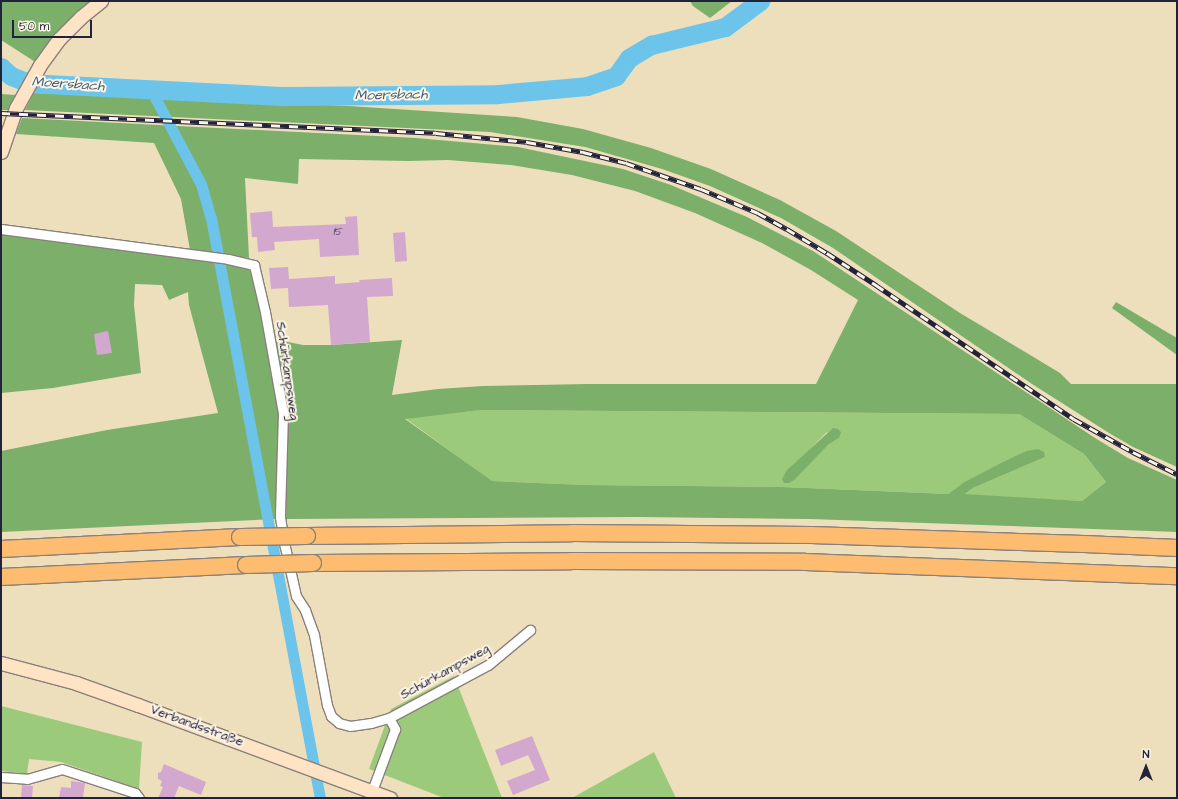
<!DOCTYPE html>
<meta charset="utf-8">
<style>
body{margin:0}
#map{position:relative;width:1178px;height:799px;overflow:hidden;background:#eedfbc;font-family:"Architects Daughter",sans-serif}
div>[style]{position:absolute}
.green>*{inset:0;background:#9bcb7a}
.forest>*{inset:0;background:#7caf6a}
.canal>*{height:11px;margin:-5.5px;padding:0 5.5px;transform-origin:5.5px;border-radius:5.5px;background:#6dc4ea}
.river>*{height:19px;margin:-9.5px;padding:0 9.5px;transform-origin:9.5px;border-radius:9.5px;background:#6dc4ea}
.building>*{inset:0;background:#d2a8cf}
.roads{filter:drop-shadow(1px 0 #88807c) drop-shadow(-1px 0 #88807c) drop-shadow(0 1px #88807c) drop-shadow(0 -1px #88807c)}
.street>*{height:9px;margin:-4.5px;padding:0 4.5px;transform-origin:4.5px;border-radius:4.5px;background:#fff}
.secondary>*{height:13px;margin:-6.5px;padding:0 6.5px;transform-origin:6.5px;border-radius:6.5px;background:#fee4c5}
.highway>*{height:16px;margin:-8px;padding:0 8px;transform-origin:8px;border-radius:8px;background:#fdbc6f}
.rail>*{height:4.5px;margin-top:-2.25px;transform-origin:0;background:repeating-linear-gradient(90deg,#fcf5e5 0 9px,#22223b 0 18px);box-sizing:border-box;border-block:1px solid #22223b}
.bridges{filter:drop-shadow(1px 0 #88807c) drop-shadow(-1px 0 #88807c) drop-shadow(0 1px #88807c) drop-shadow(0 -1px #88807c)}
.highway-bridge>*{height:16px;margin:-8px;padding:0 8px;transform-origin:8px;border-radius:8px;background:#fdbc6f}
span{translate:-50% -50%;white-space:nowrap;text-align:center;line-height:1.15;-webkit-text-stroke:4px #fcf5e5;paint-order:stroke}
.number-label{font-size:11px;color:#4e4460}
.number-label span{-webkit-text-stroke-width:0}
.street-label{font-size:13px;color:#22223b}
.water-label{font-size:14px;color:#3c5b78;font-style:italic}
.frame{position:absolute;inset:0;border:2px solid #22223b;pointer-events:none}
.north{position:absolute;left:1126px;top:747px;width:40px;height:40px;-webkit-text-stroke:3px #fcf5e5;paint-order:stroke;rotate:0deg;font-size:11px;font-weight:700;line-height:16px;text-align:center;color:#22223b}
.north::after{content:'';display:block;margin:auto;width:14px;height:18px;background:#22223b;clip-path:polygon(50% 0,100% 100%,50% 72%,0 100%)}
.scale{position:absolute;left:12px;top:20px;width:80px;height:18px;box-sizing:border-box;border:2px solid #22223b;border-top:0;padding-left:5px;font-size:12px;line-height:14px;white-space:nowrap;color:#22223b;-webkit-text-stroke:3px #fcf5e5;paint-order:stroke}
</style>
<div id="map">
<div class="green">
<div style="clip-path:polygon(evenodd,481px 410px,1019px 414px,1084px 454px,1106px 482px,1082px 501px,964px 495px,973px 488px,1045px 457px,1026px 451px,964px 482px,948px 494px,783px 487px,586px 485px,491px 481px,405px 418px,481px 410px,827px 432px,839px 438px,828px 445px,809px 450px,827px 432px)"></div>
<div style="clip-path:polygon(454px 676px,502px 798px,444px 798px,369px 769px,391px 709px)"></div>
<div style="clip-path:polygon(1px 706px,142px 742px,139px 789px,61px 762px,29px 759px,27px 774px,1px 771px)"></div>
<div style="clip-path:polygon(654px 752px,676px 798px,572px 798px)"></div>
</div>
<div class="forest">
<div style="clip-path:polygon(1px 1px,101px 1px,40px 65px,1px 40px)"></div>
<div style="clip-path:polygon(690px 1px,732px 1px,710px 18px,693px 6px)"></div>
<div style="clip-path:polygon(34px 93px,349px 106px,517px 117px,583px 129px,651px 148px,711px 169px,780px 200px,836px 231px,960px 313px,1060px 373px,1071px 384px,1177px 384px,1177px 467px,1133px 447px,1109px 433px,1032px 384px,833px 248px,781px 218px,710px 186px,662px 169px,585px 147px,490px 132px,25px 110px)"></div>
<div style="clip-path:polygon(1px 94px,16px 95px,8px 110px,1px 110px)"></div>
<div style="clip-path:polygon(evenodd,22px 118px,416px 138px,518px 147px,623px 169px,671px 185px,747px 217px,813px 251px,1095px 438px,1128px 458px,1177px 480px,1177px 532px,810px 519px,638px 517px,286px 519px,287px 412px,275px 343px,283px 341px,303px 345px,331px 345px,402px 340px,392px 395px,438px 389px,483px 386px,587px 384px,816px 384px,858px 300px,811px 270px,762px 243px,695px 213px,635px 191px,572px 175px,511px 165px,448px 160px,409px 161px,299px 159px,298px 184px,245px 178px,249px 258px,190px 250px,181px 199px,154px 143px,16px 134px,22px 118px,481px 410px,1019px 414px,1084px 454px,1106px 482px,1082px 501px,965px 494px,973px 488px,1045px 457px,1044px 452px,1038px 449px,1026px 451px,1001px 463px,964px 482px,948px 494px,783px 487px,586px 485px,492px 481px,405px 419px,481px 410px)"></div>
<div style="clip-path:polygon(1px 233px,249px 267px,262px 320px,280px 414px,277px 519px,1px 532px,1px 451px,107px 430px,218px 413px,189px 305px,188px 292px,169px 300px,162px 285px,135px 284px,134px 305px,141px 373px,53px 388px,1px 393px)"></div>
<div style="clip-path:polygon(1116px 302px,1177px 338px,1177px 355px,1112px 308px)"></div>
<div style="clip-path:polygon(833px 428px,838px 429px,841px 432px,839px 438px,828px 445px,794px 480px,789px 483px,784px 483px,782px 479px,787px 470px)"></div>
</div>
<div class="canal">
<div style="left:151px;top:90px;width:106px;rotate:62deg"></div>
<div style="left:201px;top:184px;width:35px;rotate:74deg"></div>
<div style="left:211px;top:218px;width:590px;rotate:79.36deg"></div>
</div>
<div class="river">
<div style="left:1px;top:67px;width:13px;rotate:42deg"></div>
<div style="left:11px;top:76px;width:14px;rotate:21deg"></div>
<div style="left:24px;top:81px;width:22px;rotate:8deg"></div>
<div style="left:46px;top:84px;width:240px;rotate:2.9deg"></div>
<div style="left:286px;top:96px;width:212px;rotate:-0.5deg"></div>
<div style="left:498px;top:94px;width:89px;rotate:-5.1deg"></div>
<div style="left:587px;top:86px;width:31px;rotate:-19deg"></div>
<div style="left:616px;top:76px;width:22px;rotate:-54deg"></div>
<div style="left:629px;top:58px;width:26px;rotate:-31deg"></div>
<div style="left:651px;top:45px;width:76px;rotate:-13.7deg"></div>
<div style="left:725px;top:27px;width:44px;rotate:-36.6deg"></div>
</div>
<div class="building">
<div style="clip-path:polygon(272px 211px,273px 227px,346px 224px,345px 217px,357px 216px,359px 255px,320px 257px,319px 239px,274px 242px,275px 250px,258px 252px,257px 237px,252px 237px,250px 213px)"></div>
<div style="clip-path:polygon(405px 232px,407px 261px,395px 262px,393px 233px)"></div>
<div style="clip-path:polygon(288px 267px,289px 279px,335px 276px,335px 284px,360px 282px,359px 280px,392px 278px,393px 296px,367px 297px,370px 342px,331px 345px,328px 305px,289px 307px,288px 288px,271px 289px,269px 268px)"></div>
<div style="clip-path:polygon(108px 331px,112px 353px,97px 355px,94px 334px)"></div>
<div style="clip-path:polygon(532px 736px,550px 780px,513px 795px,507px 781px,535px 770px,528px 755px,501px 766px,495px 750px)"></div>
<div style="clip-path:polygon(164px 764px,206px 782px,201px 795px,179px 786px,174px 798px,158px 798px,163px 787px,160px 786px,162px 781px,158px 779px,158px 773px,161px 772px)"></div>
<div style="clip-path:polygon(71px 781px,85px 783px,83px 798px,59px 798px,61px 787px,71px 788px)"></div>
<div style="clip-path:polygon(22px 785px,33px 786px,32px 798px,21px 798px)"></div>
</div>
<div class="roads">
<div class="street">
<div style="left:1px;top:229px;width:229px;rotate:7.5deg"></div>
<div style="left:228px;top:259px;width:27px;rotate:13deg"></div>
<div style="left:254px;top:265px;width:48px;rotate:76.8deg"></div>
<div style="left:265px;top:312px;width:103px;rotate:79.9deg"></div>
<div style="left:283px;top:413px;width:104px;rotate:91.7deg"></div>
<div style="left:280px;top:517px;width:30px;rotate:81deg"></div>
<div style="left:285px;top:547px;width:50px;rotate:77.3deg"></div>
<div style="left:296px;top:596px;width:17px;rotate:57deg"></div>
<div style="left:305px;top:610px;width:27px;rotate:70deg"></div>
<div style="left:314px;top:635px;width:71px;rotate:79.5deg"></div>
<div style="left:327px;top:705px;width:12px;rotate:70deg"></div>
<div style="left:331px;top:716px;width:11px;rotate:41deg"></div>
<div style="left:339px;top:723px;width:11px;rotate:15deg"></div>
<div style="left:350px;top:726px;width:21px;rotate:-8deg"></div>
<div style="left:371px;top:723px;width:19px;rotate:-16deg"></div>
<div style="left:389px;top:718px;width:13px;rotate:61deg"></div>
<div style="left:395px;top:729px;width:66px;rotate:110.4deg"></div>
<div style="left:389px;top:718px;width:112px;rotate:-28.2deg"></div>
<div style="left:488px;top:665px;width:55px;rotate:-39.8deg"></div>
<div style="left:1px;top:777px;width:26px;rotate:4deg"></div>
<div style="left:27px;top:779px;width:36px;rotate:-16deg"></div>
<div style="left:62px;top:769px;width:77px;rotate:18.2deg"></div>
<div style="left:135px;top:793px;width:6px;rotate:51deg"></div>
</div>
<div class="secondary">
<div style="left:1px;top:152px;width:46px;rotate:-71.2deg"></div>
<div style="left:16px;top:108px;width:49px;rotate:-60.8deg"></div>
<div style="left:40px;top:65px;width:32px;rotate:-54deg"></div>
<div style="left:59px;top:39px;width:31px;rotate:-45deg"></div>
<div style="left:81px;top:17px;width:26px;rotate:-39deg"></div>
<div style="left:1px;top:663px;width:78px;rotate:14.9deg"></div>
<div style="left:76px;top:683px;width:66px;rotate:19.5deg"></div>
<div style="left:138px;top:705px;width:269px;rotate:20.3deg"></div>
</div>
<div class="highway">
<div style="left:307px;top:536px;width:265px;rotate:-0.6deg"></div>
<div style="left:572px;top:533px;width:239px;rotate:0.5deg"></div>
<div style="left:811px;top:535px;width:273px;rotate:1.9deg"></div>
<div style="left:1084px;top:544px;width:93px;rotate:2.5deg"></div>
<div style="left:1px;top:549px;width:239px;rotate:-2.9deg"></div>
<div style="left:313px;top:563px;width:258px;rotate:-0.4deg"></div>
<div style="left:571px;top:561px;width:234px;rotate:0.2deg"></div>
<div style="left:805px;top:562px;width:372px;rotate:2.2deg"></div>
<div style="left:1px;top:577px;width:245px;rotate:-2.8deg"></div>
</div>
</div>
<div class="rail">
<div style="left:1px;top:113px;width:435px;rotate:2.6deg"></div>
<div style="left:436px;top:133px;width:91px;rotate:5.6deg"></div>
<div style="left:527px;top:142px;width:57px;rotate:10.1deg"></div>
<div style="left:583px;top:152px;width:44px;rotate:14.3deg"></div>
<div style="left:626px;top:163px;width:79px;rotate:19.1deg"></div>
<div style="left:701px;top:189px;width:62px;rotate:22.8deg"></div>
<div style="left:758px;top:213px;width:33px;rotate:29deg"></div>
<div style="left:787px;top:229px;width:47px;rotate:31deg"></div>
<div style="left:827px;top:253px;width:59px;rotate:33.1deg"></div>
<div style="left:876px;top:285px;width:239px;rotate:34.1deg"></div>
<div style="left:1074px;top:419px;width:68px;rotate:29.2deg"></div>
<div style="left:1133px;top:452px;width:49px;rotate:26.6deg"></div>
</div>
<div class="bridges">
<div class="highway-bridge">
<div style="left:240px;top:537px;width:67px;rotate:-0.9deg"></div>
<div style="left:246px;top:565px;width:67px;rotate:-1.7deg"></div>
</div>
</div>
<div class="number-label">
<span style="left:338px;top:232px">15</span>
</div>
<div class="street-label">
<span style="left:287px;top:371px;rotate:82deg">Schürkampsweg</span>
<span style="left:445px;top:672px;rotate:-29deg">Schürkampsweg</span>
<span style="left:197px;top:726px;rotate:20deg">Verbandsstraße</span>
</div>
<div class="water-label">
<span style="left:68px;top:84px;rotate:4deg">Moersbach</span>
<span style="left:391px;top:95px;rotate:-1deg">Moersbach</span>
</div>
<div class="frame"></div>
<div class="north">N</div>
<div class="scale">50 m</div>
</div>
